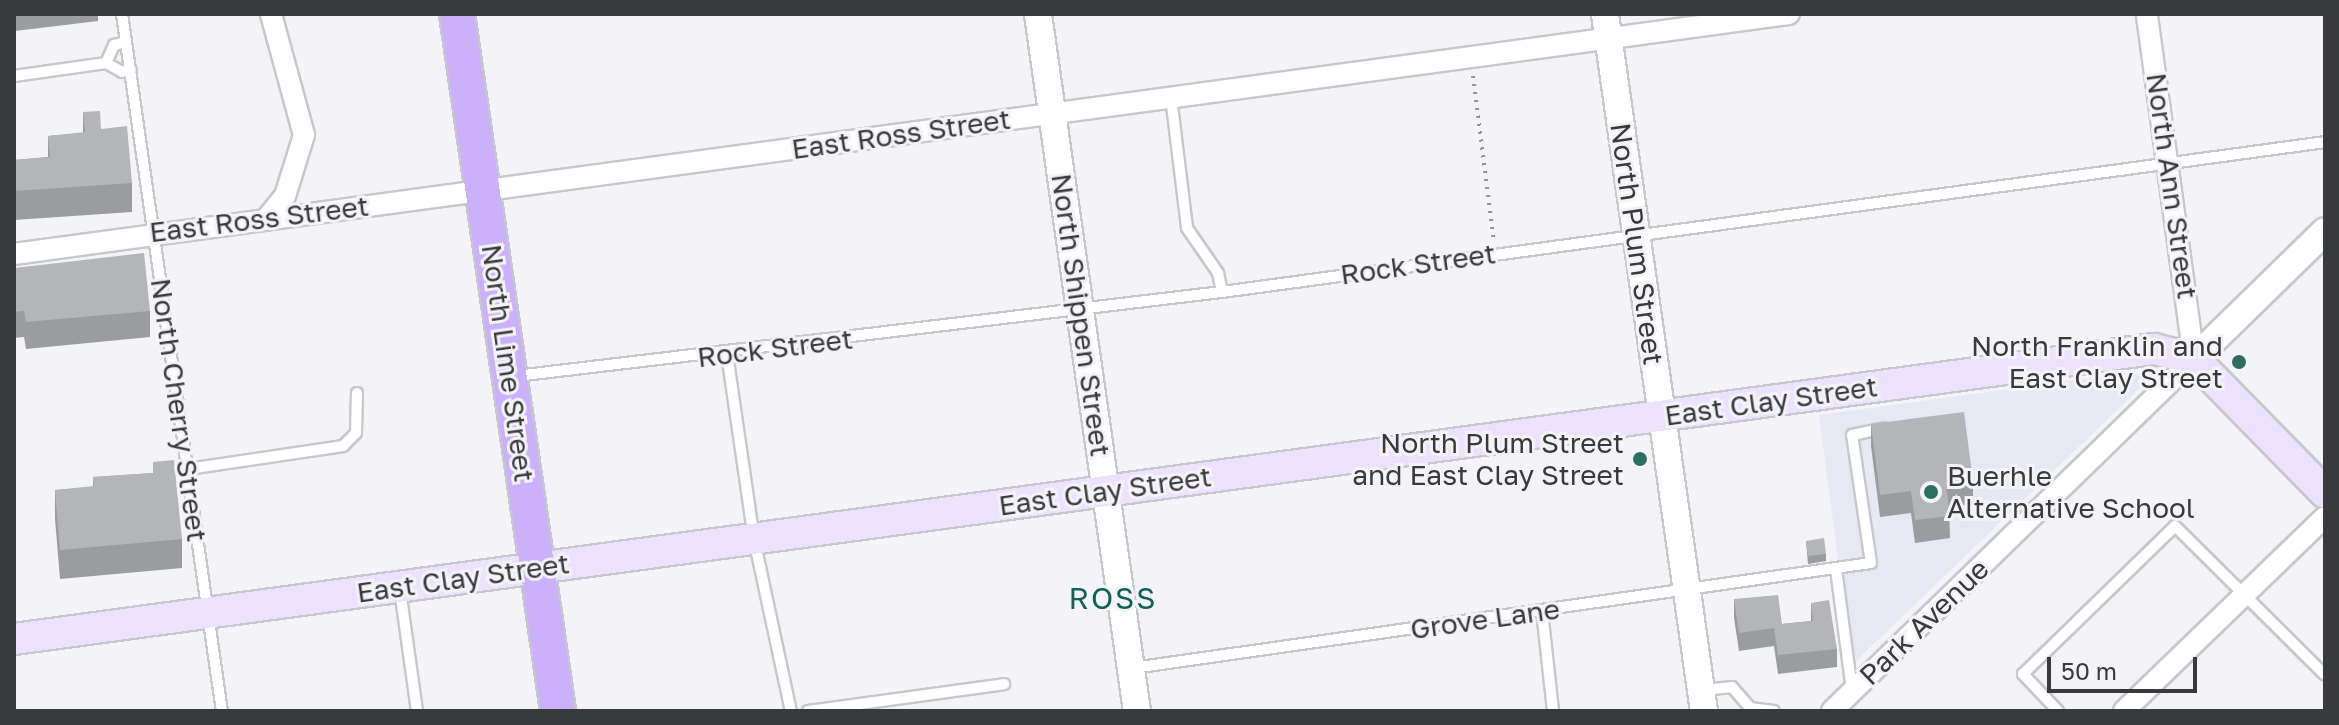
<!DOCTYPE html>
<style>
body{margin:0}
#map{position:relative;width:2339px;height:725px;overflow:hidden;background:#f4f4f8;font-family:"Golos Text",sans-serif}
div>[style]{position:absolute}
.built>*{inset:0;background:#e6e8f3}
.path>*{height:4px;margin-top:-2px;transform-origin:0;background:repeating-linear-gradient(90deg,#939396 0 2px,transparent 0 8px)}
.roads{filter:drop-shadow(2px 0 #c7c8cb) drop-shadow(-2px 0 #c7c8cb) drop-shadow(0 2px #c7c8cb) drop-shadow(0 -2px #c7c8cb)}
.service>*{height:10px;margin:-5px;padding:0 5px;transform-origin:5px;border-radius:5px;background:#fff}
.minor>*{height:20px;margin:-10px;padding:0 10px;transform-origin:10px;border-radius:10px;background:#fff}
.tertiary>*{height:26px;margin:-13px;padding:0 13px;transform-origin:13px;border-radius:13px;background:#fff}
.secondary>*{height:30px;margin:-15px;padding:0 15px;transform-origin:15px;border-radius:15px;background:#ece2fe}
.trunk>*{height:34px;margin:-17px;padding:0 17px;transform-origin:17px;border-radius:17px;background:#cbb0fb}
.wall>*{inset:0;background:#9a9c9e}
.building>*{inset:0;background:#b3b5b8}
.dots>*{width:22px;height:22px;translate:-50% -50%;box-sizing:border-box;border:4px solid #f4f4f8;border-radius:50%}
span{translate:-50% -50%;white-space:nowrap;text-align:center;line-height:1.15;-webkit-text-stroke:6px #f4f4f8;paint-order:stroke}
.street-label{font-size:28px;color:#393a3b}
.poi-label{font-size:28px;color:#393a3b}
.right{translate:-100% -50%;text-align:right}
.left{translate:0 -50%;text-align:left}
.neighbourhood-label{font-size:30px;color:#0f6454;letter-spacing:2px}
.frame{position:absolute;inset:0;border:16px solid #393a3b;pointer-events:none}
.scale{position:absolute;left:2047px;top:657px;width:150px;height:36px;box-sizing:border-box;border:4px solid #393a3b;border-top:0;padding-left:10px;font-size:24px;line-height:28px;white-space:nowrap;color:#393a3b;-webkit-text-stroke:6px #f4f4f8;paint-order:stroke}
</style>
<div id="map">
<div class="built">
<div style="clip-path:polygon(2134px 372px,2142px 378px,2140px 388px,1852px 665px,1819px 415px)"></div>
</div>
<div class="path">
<div style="left:1473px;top:76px;width:167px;rotate:82.8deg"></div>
</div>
<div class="roads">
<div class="service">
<div style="left:122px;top:14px;width:704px;rotate:81.84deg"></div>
<div style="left:106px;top:63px;width:20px;rotate:-66deg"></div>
<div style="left:114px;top:45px;width:12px;rotate:-14deg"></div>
<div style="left:14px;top:76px;width:93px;rotate:-8deg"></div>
<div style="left:106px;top:63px;width:18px;rotate:29deg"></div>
<div style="left:122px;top:72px;width:9px;rotate:-13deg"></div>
<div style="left:1171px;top:97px;width:132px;rotate:83deg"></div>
<div style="left:1187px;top:228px;width:55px;rotate:55.4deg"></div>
<div style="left:1218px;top:273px;width:19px;rotate:78deg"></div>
<div style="left:727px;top:354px;width:187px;rotate:81.7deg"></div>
<div style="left:754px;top:539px;width:176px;rotate:77.9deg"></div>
<div style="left:516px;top:376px;width:711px;rotate:-6.79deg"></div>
<div style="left:1222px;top:292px;width:1113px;rotate:-7.74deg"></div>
<div style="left:188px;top:469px;width:157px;rotate:-8.4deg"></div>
<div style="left:343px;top:446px;width:18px;rotate:-45deg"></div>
<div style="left:356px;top:433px;width:40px;rotate:-88.6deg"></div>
<div style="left:1836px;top:569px;width:122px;rotate:82.5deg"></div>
<div style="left:400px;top:590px;width:122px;rotate:82deg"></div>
<div style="left:1542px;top:611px;width:101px;rotate:83.7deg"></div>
<div style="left:1133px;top:668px;width:745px;rotate:-8.1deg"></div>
<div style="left:1871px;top:563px;width:129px;rotate:-98.4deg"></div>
<div style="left:1852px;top:435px;width:33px;rotate:-12deg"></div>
<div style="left:1703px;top:690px;width:29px;rotate:-6deg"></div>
<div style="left:1732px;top:687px;width:28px;rotate:49deg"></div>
<div style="left:1750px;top:708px;width:24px;rotate:7deg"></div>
<div style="left:808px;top:711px;width:198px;rotate:-7.8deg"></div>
<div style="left:2058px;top:711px;width:51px;rotate:-133.4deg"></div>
<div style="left:2023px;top:674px;width:212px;rotate:-44.2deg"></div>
<div style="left:2175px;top:526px;width:211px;rotate:44.8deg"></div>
</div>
<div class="minor">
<div style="left:267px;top:218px;width:28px;rotate:-51deg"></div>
<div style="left:285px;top:196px;width:64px;rotate:-72.7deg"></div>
<div style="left:304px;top:135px;width:125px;rotate:-105.3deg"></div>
<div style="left:14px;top:254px;width:1791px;rotate:-7.7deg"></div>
<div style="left:1832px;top:711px;width:505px;rotate:-44.2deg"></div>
<div style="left:2194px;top:359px;width:348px;rotate:-97.8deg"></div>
<div style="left:2124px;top:711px;width:279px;rotate:-44deg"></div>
</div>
<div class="tertiary">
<div style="left:1038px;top:14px;width:704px;rotate:81.92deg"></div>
<div style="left:1605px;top:14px;width:704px;rotate:81.92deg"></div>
<div style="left:2194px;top:359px;width:183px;rotate:-44.3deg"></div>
</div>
<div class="secondary">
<div style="left:14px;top:639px;width:2160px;rotate:-7.72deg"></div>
<div style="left:2154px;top:349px;width:41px;rotate:14deg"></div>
<div style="left:2194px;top:359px;width:187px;rotate:45.6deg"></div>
</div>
<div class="trunk">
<div style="left:457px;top:14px;width:704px;rotate:81.75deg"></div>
</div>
</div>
<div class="wall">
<div style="clip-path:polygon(14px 14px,98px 14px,98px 21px,15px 31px)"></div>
<div style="clip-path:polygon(83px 112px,101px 129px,132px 183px,132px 212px,14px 220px,14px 160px,48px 157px,48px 136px,83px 133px)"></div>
<div style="clip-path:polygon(14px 268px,150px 311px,150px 337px,26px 349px,24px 337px,14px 338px)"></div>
<div style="clip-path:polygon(1871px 424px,1973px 481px,1973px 504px,1949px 507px,1950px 538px,1915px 543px,1911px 513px,1880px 517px,1871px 446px)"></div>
<div style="clip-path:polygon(153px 462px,182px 539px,182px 568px,60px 579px,55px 519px,55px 490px,93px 487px,93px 477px,153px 473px)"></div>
<div style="clip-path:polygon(1806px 541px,1826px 554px,1826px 561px,1808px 564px)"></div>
<div style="clip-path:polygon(1734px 599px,1782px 624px,1811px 621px,1811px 603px,1837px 649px,1837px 667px,1778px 674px,1774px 646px,1739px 651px,1734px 618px)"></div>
</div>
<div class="building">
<div style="clip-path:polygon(100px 111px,101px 129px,127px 126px,132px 183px,14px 191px,14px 160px,50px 157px,48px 136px,85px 132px,83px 112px)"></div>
<div style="clip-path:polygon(144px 253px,150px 311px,26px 322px,24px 311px,14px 312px,14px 268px)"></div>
<div style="clip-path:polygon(1964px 412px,1973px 481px,1946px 485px,1950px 516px,1915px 520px,1911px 491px,1880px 495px,1871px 424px)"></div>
<div style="clip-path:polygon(174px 460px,182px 539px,60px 550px,55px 490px,94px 486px,93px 477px,153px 473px,153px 462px)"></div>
<div style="clip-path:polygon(1824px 538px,1826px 554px,1808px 556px,1806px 541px)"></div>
<div style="clip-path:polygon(1778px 595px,1782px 624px,1813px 621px,1811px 603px,1829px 600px,1837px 649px,1778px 655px,1774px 628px,1739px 633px,1734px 599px)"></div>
</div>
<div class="dots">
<div style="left:2239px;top:362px;background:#2c6e5f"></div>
<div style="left:1640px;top:459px;background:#2c6e5f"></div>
<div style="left:1931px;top:492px;background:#2c6e5f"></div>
</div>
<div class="street-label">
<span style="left:901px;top:134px;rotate:-8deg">East Ross Street</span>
<span style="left:2172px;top:186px;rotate:82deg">North Ann Street</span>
<span style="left:259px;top:219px;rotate:-7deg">East Ross Street</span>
<span style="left:1637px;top:244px;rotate:82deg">North Plum Street</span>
<span style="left:1418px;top:264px;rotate:-8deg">Rock Street</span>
<span style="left:1081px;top:315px;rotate:82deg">North Shippen Street</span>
<span style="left:775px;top:348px;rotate:-7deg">Rock Street</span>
<span style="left:508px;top:363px;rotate:82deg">North Lime Street</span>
<span style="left:1771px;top:401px;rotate:-8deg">East Clay Street</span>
<span style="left:179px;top:410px;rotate:82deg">North Cherry Street</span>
<span style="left:1105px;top:491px;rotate:-8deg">East Clay Street</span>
<span style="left:463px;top:578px;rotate:-8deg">East Clay Street</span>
<span style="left:1485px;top:619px;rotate:-8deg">Grove Lane</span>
<span style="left:1924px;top:622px;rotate:-44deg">Park Avenue</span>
</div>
<div class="poi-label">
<span class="right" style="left:2223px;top:362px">North Franklin and<br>East Clay Street</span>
<span class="right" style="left:1624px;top:459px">North Plum Street<br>and East Clay Street</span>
<span class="left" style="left:1947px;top:492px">Buerhle<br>Alternative School</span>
</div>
<div class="neighbourhood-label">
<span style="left:1113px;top:598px">ROSS</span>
</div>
<div class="frame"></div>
<div class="scale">50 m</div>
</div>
